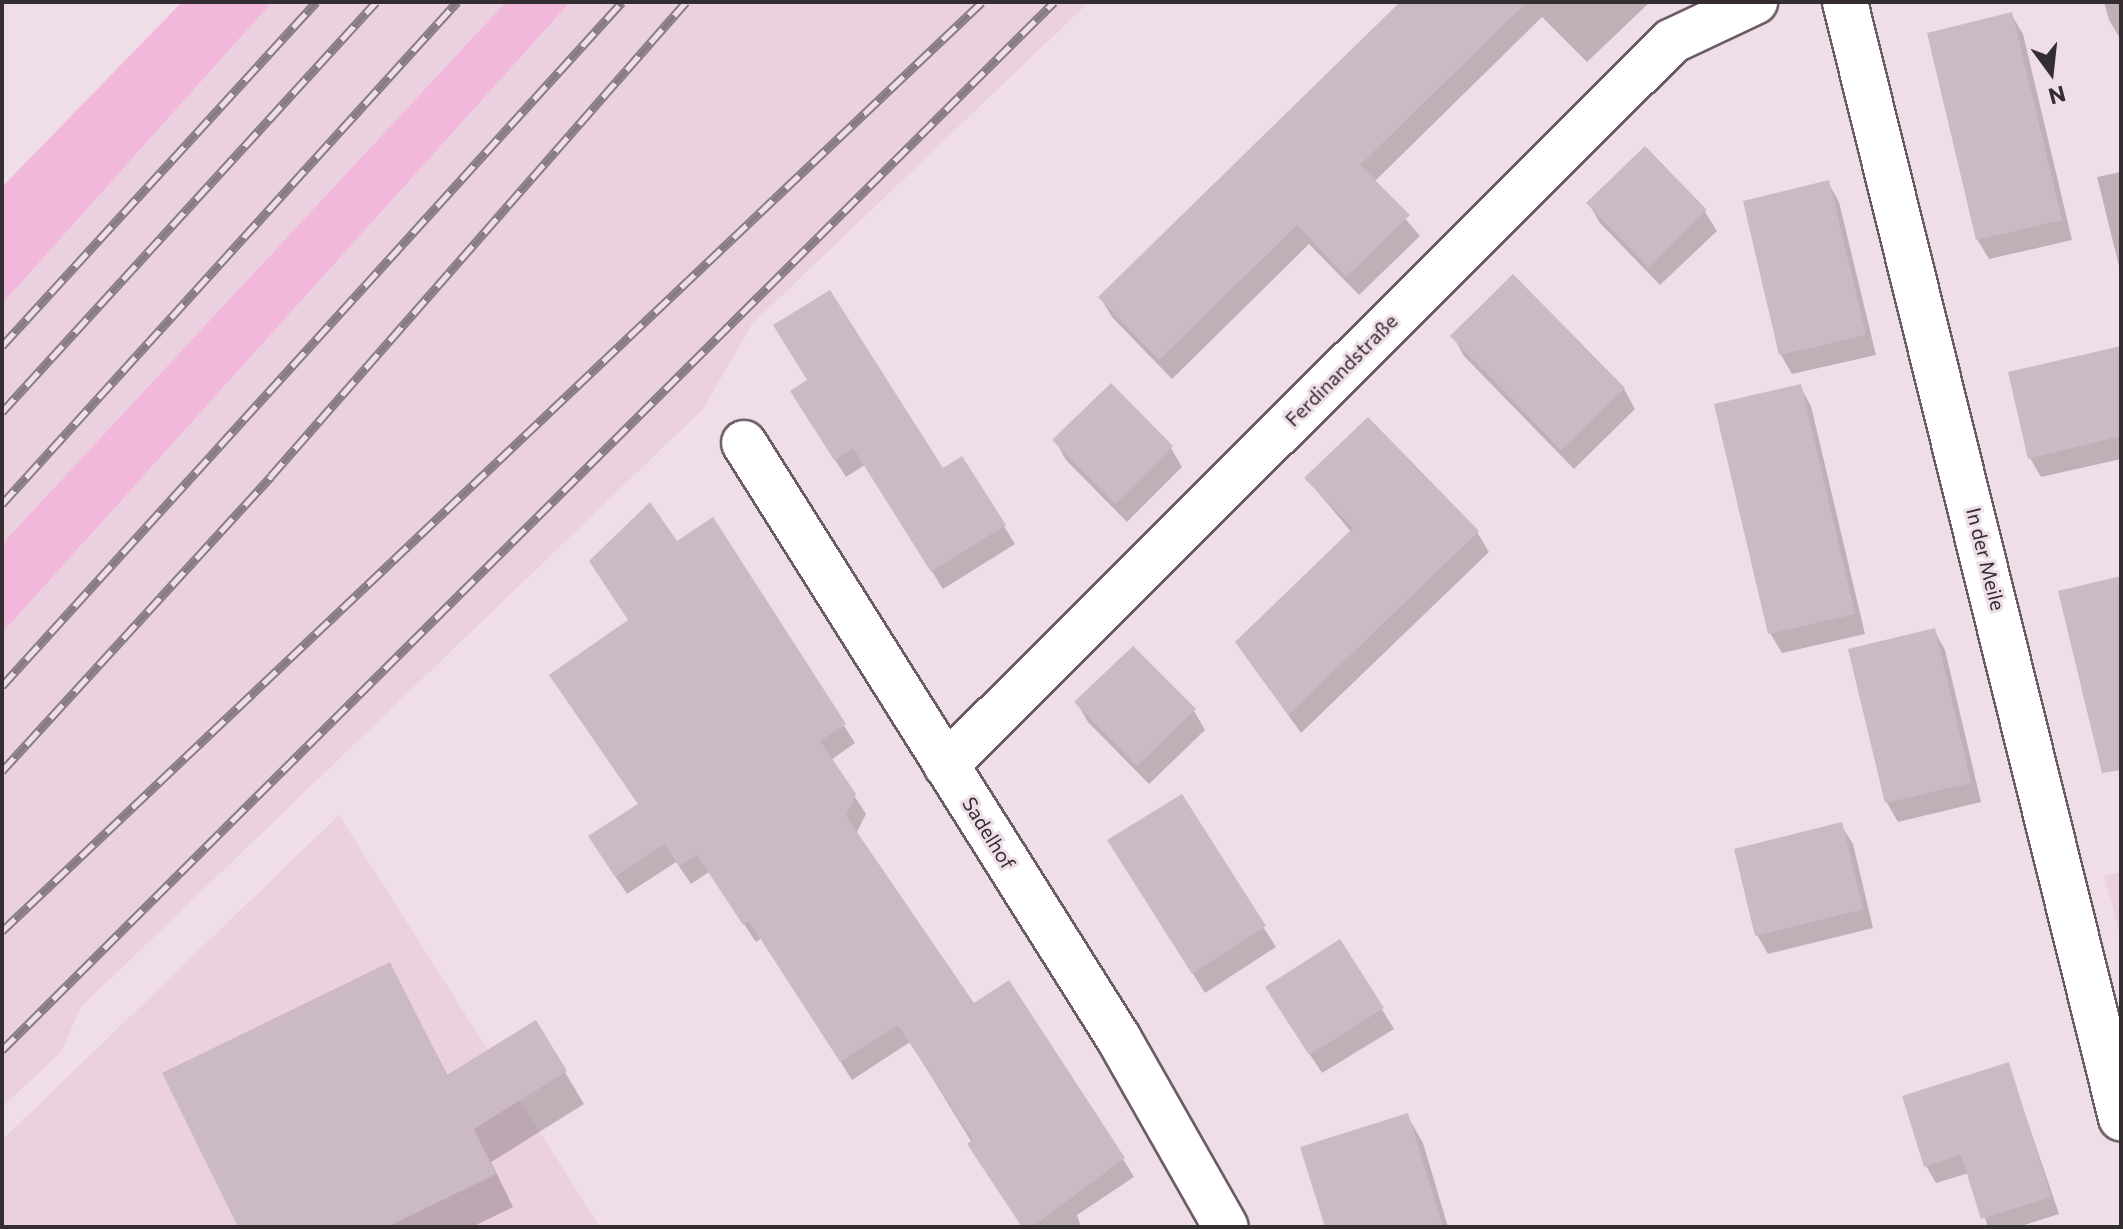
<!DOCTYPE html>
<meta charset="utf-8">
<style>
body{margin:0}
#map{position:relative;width:2123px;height:1229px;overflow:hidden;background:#efdde7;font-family:Commissioner,sans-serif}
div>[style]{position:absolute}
.built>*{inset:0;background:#ebd1e0}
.green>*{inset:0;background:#f2b8db}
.shadow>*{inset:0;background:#0003}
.building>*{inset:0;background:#cbbac4}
.roads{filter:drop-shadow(2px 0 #6b5c65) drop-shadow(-2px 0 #6b5c65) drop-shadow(0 2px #6b5c65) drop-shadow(0 -2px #6b5c65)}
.street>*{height:44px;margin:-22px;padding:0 22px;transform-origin:22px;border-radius:22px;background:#fff}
.rail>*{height:9px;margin-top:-4.5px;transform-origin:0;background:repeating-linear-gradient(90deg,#efdde7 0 18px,#887c83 0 36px);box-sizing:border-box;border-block:2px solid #887c83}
span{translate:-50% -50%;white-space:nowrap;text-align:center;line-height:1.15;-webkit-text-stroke:6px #efdde7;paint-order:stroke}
.street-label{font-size:20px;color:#342d32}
.frame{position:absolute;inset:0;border:4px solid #342d32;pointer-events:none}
.north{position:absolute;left:2011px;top:32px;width:80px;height:80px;-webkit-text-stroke:6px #efdde7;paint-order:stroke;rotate:165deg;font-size:22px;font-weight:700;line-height:32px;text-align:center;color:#342d32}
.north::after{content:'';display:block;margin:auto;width:28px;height:36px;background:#342d32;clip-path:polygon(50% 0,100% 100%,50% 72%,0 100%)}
</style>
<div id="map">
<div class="built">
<div style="clip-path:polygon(272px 2px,1089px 2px,752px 324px,703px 409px,81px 1007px,61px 1052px,2px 1107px,2px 304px)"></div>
<div style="clip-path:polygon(339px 815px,600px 1227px,2px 1227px,2px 1140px)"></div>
<div style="clip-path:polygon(2121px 872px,2121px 937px,2104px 876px)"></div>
</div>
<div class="green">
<div style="clip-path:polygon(182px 2px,272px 2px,2px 304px,2px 187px)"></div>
<div style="clip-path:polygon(506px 2px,570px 2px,2px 633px,2px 544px)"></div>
</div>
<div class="shadow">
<div style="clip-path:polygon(1404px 2px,1650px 2px,1587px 62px,1542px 17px,1374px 182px,1420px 236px,1359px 295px,1309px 244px,1172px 379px,1112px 317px,1100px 297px)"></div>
<div style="clip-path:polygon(2104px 2px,2121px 2px,2121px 40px,2109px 20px)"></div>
<div style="clip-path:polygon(2011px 14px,2023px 34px,2072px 240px,1989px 259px,1977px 239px)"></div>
<div style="clip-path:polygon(1645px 149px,1705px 212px,1717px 231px,1660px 285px,1600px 223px,1589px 204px)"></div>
<div style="clip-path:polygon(2121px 172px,2121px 274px,2097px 177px)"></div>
<div style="clip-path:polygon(1828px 182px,1839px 202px,1876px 355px,1792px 374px,1781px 355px,1746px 202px)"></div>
<div style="clip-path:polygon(1513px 277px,1624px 389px,1635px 409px,1574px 469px,1464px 356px,1453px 336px)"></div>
<div style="clip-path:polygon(2121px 348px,2121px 459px,2041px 477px,2030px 458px)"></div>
<div style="clip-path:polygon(1800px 386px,1811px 406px,1865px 634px,1782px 653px,1770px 633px)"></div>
<div style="clip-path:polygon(803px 410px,942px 471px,962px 459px,1015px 544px,943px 589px,865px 465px,846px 477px)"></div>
<div style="clip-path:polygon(1055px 440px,1171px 448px,1182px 467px,1127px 522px,1066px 460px)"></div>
<div style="clip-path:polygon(1307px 479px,1477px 532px,1489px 552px,1301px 733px,1237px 643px,1352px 533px)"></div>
<div style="clip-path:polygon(712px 520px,855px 743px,831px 760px,866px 814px,856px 834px,974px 1005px,1123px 1159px,1134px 1177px,1077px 1215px,1081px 1227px,1024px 1227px,910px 1042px,852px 1080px,762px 938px,756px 942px,709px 872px,691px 884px,676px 862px,627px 894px,601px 855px,640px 806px,629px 622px,676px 544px)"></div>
<div style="clip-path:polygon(1934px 630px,1945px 650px,1981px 802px,1898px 822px,1887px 803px,1851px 650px)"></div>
<div style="clip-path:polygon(1077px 703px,1194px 711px,1205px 730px,1149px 784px,1088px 722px)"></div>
<div style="clip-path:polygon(1181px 797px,1276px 947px,1205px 993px,1121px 860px)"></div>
<div style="clip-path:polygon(1841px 825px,1853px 844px,1873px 928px,1768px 954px,1757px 935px)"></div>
<div style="clip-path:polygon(1340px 941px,1394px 1029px,1322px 1073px,1279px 1007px)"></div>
<div style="clip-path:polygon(389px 964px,448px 1076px,535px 1022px,584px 1104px,491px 1162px,513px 1207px,472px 1227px,240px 1227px)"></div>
<div style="clip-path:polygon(2008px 1064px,2059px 1214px,2018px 1227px,1988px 1227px,1969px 1173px,1936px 1183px,1926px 1166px)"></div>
<div style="clip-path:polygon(1407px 1115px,1423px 1143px,1448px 1227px,1327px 1227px)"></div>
</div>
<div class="building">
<div style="clip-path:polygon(1400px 2px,1527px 2px,1360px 165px,1410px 215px,1346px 277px,1297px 225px,1159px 360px,1098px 297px)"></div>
<div style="clip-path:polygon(2012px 12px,2062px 220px,1976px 240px,1927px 33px)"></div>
<div style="clip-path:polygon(1645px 146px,1707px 210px,1648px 267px,1586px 203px)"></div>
<div style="clip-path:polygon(1829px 180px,1866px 335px,1779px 355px,1743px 201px)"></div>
<div style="clip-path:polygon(1513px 274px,1625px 388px,1561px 450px,1450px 336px)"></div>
<div style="clip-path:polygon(830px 290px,943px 468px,962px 456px,1006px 525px,931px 572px,853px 448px,834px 460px,790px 391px,807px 380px,773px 325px)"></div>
<div style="clip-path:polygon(2121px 346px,2121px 436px,2028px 459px,2008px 372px)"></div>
<div style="clip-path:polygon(1111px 383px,1173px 446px,1115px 504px,1052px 440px)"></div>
<div style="clip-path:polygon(1801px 384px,1855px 614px,1768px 634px,1714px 404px)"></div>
<div style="clip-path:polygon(1368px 417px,1479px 531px,1288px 715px,1235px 642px,1353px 528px,1304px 478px)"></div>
<div style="clip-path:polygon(650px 502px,677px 541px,713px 517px,846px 724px,820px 741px,856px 794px,846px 816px,974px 1003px,1009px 980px,1125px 1158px,1032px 1227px,1022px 1227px,967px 1144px,973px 1140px,898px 1025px,840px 1062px,749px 921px,743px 925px,697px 855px,679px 866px,664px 844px,615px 877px,588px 836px,638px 804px,549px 675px,628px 620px,589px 561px)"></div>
<div style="clip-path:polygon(2121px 576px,2121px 770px,2102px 773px,2058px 591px)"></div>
<div style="clip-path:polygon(1935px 628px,1971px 783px,1885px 803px,1848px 649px)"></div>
<div style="clip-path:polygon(1133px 646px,1196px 709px,1137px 766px,1074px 702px)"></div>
<div style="clip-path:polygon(1182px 794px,1266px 926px,1192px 974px,1107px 840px)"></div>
<div style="clip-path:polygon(1842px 822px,1863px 909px,1755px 936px,1734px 849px)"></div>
<div style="clip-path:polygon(1340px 939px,1384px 1008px,1309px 1055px,1265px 987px)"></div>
<div style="clip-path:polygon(390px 962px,447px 1075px,536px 1020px,567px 1071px,474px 1129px,496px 1174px,387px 1227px,238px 1227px,162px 1073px)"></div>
<div style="clip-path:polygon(2009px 1062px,2051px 1197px,1981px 1219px,1961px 1155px,1924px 1167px,1902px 1096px)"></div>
<div style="clip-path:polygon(1408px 1113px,1443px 1227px,1325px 1227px,1300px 1147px)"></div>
</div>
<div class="roads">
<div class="street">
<div style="left:1845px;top:2px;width:1150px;rotate:76.11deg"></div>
<div style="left:744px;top:443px;width:704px;rotate:57.82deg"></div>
<div style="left:1119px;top:1039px;width:216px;rotate:60.4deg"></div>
<div style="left:946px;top:765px;width:1025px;rotate:-44.92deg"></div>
<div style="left:1672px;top:41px;width:92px;rotate:-25.2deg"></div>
</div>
</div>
<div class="rail">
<div style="left:2px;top:346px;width:466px;rotate:-47.6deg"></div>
<div style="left:2px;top:412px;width:555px;rotate:-47.63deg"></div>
<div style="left:2px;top:504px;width:678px;rotate:-47.81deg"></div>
<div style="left:2px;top:686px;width:923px;rotate:-47.81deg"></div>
<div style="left:2px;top:771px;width:399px;rotate:-47.6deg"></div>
<div style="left:271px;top:476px;width:630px;rotate:-48.8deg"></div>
<div style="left:2px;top:931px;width:1350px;rotate:-43.47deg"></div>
<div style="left:2px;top:1050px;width:1485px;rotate:-44.89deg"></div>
</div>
<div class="street-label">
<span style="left:1341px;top:370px;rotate:-45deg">Ferdinandstraße</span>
<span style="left:1986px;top:559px;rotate:76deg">In der Meile</span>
<span style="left:989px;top:833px;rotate:58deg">Sadelhof</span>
</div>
<div class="frame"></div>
<div class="north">N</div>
</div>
